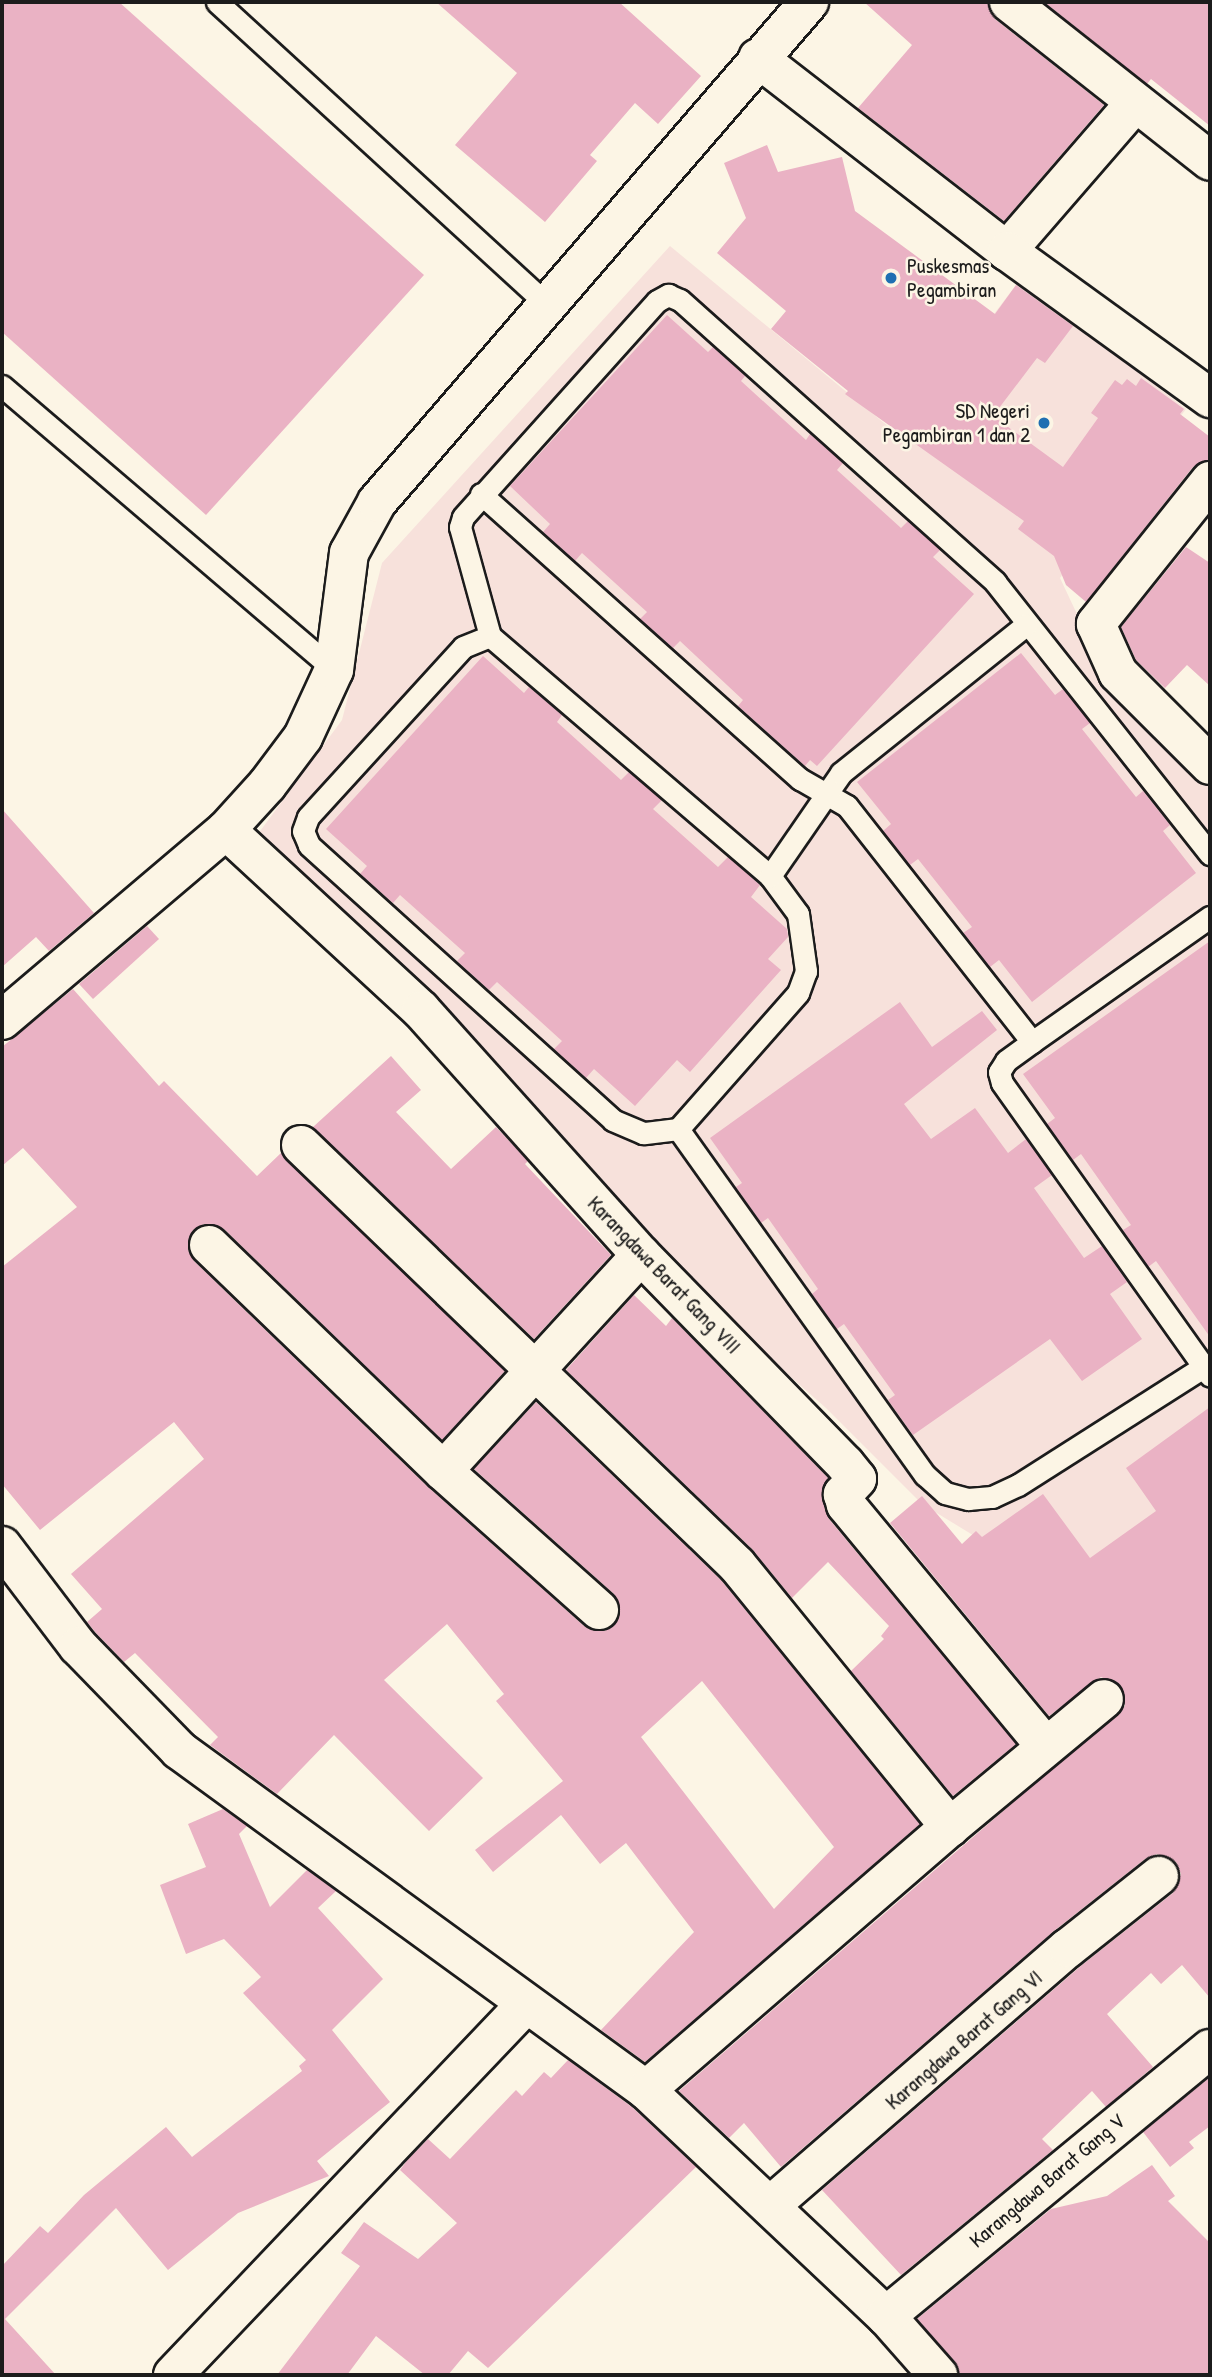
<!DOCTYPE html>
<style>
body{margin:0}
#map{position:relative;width:1212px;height:2377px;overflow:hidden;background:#fcf5e5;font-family:"Patrick Hand",sans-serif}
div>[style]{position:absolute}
.built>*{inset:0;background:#f7e1db}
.building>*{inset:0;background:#eab2c4}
.roads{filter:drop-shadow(2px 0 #1c1c1c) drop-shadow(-2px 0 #1c1c1c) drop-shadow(0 2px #1c1c1c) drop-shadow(0 -2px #1c1c1c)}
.service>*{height:21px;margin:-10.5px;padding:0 10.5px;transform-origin:10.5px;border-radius:10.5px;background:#fcf5e5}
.minor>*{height:38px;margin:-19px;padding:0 19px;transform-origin:19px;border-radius:19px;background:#fcf5e5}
.dots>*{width:19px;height:19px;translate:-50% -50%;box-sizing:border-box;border:4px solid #fcf5e5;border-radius:50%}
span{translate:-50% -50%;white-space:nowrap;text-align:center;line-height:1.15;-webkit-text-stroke:5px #fcf5e5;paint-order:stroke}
.poi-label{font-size:21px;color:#1c1c1c}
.left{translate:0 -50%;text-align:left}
.right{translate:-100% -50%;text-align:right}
.street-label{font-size:21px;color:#1c1c1c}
.frame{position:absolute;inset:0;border:4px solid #1c1c1c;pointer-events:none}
</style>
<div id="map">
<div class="built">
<div style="clip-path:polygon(670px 246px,901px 437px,1019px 281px,1186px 409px,1060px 578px,1109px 682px,1210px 785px,1210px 1627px,1202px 1616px,981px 1540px,922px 1504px,826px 1408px,617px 1224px,258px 834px,342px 720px,382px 563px)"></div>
</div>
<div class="building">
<div style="clip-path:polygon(2px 2px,119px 2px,424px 275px,206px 515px,2px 332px)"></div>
<div style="clip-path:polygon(436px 2px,619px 2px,701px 76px,658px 124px,635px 103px,590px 155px,597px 161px,545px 222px,455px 145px,517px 73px)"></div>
<div style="clip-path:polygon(864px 2px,988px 2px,995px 19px,1104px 105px,1004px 221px,858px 108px,912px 45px)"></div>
<div style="clip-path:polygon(1044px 2px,1210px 2px,1210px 126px,1151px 79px,1147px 84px)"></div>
<div style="clip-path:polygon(767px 145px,778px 172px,842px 157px,855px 211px,995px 314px,1016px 285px,1073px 326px,1045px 363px,1037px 358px,993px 416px,1063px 467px,1098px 418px,1091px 413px,1115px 380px,1122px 385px,1127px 379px,1136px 386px,1141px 378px,1184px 409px,1180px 414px,1210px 437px,1210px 460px,1193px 467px,1086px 602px,1066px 585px,1054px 556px,1018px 529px,1024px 521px,845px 394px,848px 391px,771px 329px,786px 311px,717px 253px,746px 218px,724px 163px)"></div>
<div style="clip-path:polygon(667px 315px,708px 352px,713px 347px,745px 376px,741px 381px,806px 440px,810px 434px,843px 463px,837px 470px,901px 528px,908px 521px,940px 550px,933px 557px,974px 594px,817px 766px,810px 760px,805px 766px,738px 706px,743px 700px,680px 641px,673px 648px,640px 619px,647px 612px,582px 553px,575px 561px,543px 532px,550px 524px,510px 486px)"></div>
<div style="clip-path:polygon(1186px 547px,1210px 563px,1210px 686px,1187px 665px,1165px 688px,1136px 660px,1121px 627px)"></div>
<div style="clip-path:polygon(1021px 653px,1055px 695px,1063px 689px,1090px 723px,1082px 729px,1136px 797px,1143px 791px,1170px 825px,1163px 831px,1196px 873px,1032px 1002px,999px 960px,990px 967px,963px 933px,972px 927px,918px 859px,910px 865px,883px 831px,891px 824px,857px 782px)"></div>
<div style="clip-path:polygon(483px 656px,524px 693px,529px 687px,562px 715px,557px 722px,621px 780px,629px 772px,662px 800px,653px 809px,718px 867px,728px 857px,760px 885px,751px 897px,787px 929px,788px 937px,768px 959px,781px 970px,690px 1072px,677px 1060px,635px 1106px,594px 1069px,586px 1078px,554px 1049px,562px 1041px,497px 982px,489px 990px,457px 961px,465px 953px,400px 895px,393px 903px,360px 874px,367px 866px,326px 829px)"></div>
<div style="clip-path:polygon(2px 809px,94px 913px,49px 951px,36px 937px,2px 967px)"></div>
<div style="clip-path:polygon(147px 926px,159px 939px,93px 999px,79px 984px)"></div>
<div style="clip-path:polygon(1210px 941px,1210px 1337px,1156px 1261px,1148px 1267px,1123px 1230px,1131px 1225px,1081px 1154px,1073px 1160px,1047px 1124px,1055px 1118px,1023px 1074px)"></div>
<div style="clip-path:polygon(evenodd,73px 989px,159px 1086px,164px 1081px,257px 1176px,281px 1153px,505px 1371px,442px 1440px,224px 1229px,204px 1224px,193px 1230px,188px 1250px,194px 1261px,428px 1487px,584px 1626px,605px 1631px,620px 1615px,614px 1594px,474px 1469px,536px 1402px,721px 1580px,920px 1824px,645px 2062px,601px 2030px,694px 1932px,626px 1843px,600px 1864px,561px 1815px,493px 1872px,475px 1850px,563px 1781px,496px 1701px,504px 1694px,447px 1624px,384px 1680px,483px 1778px,429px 1831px,334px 1735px,277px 1794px,210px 1745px,218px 1737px,135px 1653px,124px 1662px,95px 1632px,87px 1622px,102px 1609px,71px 1574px,204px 1459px,174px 1422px,40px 1530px,2px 1484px,2px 1267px,77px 1207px,23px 1148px,2px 1166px,2px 1047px,73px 989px,702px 1681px,834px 1847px,774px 1909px,641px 1737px,702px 1681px)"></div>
<div style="clip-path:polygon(900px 1002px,932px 1047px,982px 1011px,997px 1030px,904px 1104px,931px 1139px,975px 1108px,1008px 1153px,1026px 1139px,1052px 1175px,1034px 1188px,1084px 1258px,1102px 1246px,1127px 1282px,1110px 1294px,1142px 1339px,1082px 1381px,1050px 1339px,913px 1435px,888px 1400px,895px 1395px,844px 1324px,837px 1329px,812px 1294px,818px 1289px,768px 1218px,761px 1223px,736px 1187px,742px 1183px,710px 1138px)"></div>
<div style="clip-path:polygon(391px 1056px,421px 1090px,396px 1112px,451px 1169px,496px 1127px,528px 1161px,525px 1164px,611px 1255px,534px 1339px,313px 1127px)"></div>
<div style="clip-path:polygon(634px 1295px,666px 1326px,672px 1318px,828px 1478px,822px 1499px,829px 1519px,1016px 1744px,953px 1796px,851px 1671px,884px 1639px,881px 1636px,889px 1626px,828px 1562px,792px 1598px,752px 1549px,566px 1370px)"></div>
<div style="clip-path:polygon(1210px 1407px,1210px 1998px,1182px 1965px,1161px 1984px,1151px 1973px,1107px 2014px,1153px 2067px,1106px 2107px,1092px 2091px,1042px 2139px,1053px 2150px,901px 2275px,822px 2190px,1082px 1965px,1173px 1893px,1181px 1874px,1176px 1862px,1157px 1854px,1145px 1859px,1054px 1931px,781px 2167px,744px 2123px,729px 2138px,679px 2091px,1125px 1706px,1121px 1686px,1101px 1677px,1049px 1716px,890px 1523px,922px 1496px,962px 1544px,976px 1531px,982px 1537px,1043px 1494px,1090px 1558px,1156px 1511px,1126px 1468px)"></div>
<div style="clip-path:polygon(223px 1809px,247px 1826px,239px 1834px,270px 1907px,307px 1870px,336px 1891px,318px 1908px,383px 1979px,332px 2030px,390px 2102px,317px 2161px,329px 2176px,238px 2213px,168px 2270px,116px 2208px,5px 2319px,56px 2375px,2px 2375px,2px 2266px,40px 2226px,48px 2233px,84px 2195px,166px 2127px,192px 2157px,302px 2071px,299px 2066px,306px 2060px,243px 1993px,261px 1977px,224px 1939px,186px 1954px,160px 1885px,206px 1867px,188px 1824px)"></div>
<div style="clip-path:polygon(568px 2060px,632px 2107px,696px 2167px,488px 2368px,468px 2351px,448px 2375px,425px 2375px,376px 2336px,347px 2375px,277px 2375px,360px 2266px,341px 2253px,364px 2222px,418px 2259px,457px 2223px,400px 2170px,408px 2159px,428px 2139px,450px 2159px,516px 2090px,522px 2096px,544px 2072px,551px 2078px)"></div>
<div style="clip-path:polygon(1210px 2077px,1210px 2126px,1189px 2142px,1194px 2148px,1170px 2167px,1143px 2132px)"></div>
<div style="clip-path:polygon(1152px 2165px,1175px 2196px,1168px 2201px,1210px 2243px,1210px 2375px,959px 2375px,954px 2361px,917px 2319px,1051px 2209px,1107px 2196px)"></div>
</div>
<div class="roads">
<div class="service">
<div style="left:217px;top:2px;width:447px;rotate:42.5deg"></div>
<div style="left:2px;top:386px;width:437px;rotate:40.5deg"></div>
<div style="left:481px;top:494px;width:428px;rotate:41.8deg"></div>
<div style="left:800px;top:779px;width:54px;rotate:29.9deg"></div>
<div style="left:847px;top:806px;width:300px;rotate:51.9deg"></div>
<div style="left:1032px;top:1042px;width:32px;rotate:144deg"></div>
<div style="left:1006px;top:1061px;width:13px;rotate:122deg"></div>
<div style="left:999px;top:1072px;width:11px;rotate:75deg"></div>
<div style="left:1002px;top:1083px;width:359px;rotate:54.6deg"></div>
<div style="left:490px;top:636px;width:369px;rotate:40.6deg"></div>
<div style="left:770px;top:876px;width:47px;rotate:53.6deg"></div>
<div style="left:798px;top:914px;width:58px;rotate:82deg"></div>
<div style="left:806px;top:971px;width:23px;rotate:110deg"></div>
<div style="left:798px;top:993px;width:181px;rotate:131.4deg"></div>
<div style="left:678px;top:1129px;width:35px;rotate:173deg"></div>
<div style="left:643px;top:1133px;width:33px;rotate:-157deg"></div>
<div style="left:613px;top:1120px;width:410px;rotate:-137.9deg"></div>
<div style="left:309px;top:845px;width:15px;rotate:-113deg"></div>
<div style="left:303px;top:831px;width:15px;rotate:-70deg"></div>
<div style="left:308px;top:817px;width:230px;rotate:-47.6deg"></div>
<div style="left:463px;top:647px;width:29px;rotate:-22deg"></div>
<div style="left:490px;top:636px;width:113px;rotate:-105.4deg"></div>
<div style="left:460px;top:527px;width:10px;rotate:-73deg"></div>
<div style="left:463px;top:517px;width:290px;rotate:-48.1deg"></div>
<div style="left:657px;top:301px;width:13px;rotate:-29deg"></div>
<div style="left:668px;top:295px;width:13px;rotate:23deg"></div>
<div style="left:680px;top:300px;width:423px;rotate:41.8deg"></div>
<div style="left:995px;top:582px;width:347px;rotate:51.7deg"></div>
<div style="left:770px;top:876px;width:125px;rotate:-55.4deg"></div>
<div style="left:841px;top:773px;width:237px;rotate:-38.7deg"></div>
<div style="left:1032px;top:1042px;width:218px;rotate:-35.1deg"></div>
<div style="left:678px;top:1129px;width:425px;rotate:54.5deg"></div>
<div style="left:925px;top:1475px;width:27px;rotate:42deg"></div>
<div style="left:945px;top:1493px;width:24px;rotate:15deg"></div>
<div style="left:968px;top:1499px;width:24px;rotate:-5deg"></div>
<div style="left:992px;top:1497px;width:29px;rotate:-25deg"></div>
<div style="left:1018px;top:1485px;width:219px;rotate:-32.5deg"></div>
</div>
<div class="minor">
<div style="left:1009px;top:2px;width:256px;rotate:38.3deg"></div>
<div style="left:758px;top:58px;width:315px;rotate:37.8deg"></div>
<div style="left:1135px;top:103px;width:196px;rotate:130.9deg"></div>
<div style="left:1007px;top:251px;width:251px;rotate:35.9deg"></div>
<div style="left:1210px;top:481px;width:183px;rotate:128.6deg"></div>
<div style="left:1096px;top:624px;width:54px;rotate:65.8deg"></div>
<div style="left:1118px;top:673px;width:130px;rotate:45deg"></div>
<div style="left:226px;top:830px;width:265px;rotate:42.7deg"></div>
<div style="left:421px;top:1010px;width:329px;rotate:48.1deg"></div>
<div style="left:641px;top:1255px;width:292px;rotate:45.7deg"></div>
<div style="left:845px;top:1464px;width:19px;rotate:51deg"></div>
<div style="left:857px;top:1479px;width:21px;rotate:133deg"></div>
<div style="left:843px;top:1494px;width:11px;rotate:75deg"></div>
<div style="left:846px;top:1505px;width:310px;rotate:50.4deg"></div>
<div style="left:2px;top:1020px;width:294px;rotate:-40.3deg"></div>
<div style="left:226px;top:830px;width:61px;rotate:-47.7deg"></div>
<div style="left:267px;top:785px;width:60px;rotate:-53.1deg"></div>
<div style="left:303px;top:737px;width:74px;rotate:-65.2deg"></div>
<div style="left:334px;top:670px;width:118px;rotate:-82.7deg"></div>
<div style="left:349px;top:553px;width:58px;rotate:-61.2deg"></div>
<div style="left:377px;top:502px;width:661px;rotate:-49.17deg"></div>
<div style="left:301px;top:1145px;width:605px;rotate:43.93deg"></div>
<div style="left:737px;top:1565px;width:338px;rotate:50.9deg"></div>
<div style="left:950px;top:1827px;width:200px;rotate:-39.7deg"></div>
<div style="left:209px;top:1245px;width:325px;rotate:44deg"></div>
<div style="left:443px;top:1471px;width:209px;rotate:41.7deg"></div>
<div style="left:443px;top:1471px;width:293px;rotate:-47.5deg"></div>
<div style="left:2px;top:1546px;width:126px;rotate:52.8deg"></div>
<div style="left:78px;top:1646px;width:145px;rotate:45.8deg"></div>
<div style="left:179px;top:1750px;width:578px;rotate:36.06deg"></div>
<div style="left:646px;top:2090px;width:330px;rotate:43.3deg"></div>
<div style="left:886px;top:2316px;width:79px;rotate:48.6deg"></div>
<div style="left:646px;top:2090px;width:402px;rotate:-40.9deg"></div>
<div style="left:771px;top:2205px;width:393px;rotate:-40.9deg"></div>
<div style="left:1068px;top:1948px;width:116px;rotate:-38.4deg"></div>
<div style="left:886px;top:2316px;width:420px;rotate:-39.5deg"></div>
<div style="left:173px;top:2375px;width:512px;rotate:-46.42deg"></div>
</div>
</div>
<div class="dots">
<div style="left:891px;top:278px;background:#1f6fb2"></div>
<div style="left:1044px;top:423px;background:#1f6fb2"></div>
</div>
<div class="poi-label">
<span class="left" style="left:907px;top:278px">Puskesmas<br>Pegambiran</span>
<span class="right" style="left:1030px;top:423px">SD Negeri<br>Pegambiran 1 dan 2</span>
</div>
<div class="street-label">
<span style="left:664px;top:1275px;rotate:46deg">Karangdawa Barat Gang VIII</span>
<span style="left:964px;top:2040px;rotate:-41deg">Karangdawa Barat Gang VI</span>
<span style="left:1047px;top:2181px;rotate:-40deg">Karangdawa Barat Gang V</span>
</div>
<div class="frame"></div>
</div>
